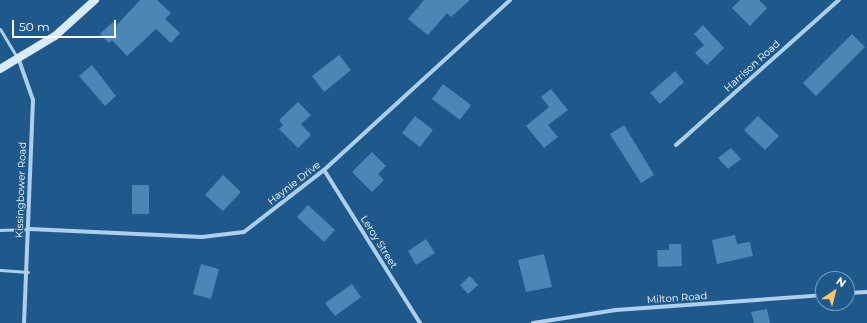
<!DOCTYPE html>
<style>
body{margin:0}
#map{position:relative;width:867px;height:323px;overflow:hidden;background:#1f598c;font-family:Montserrat,sans-serif}
div>[style]{position:absolute}
.building>*{inset:0;background:#4c85b6}
.lane>*{height:3px;margin:-1.5px;padding:0 1.5px;transform-origin:1.5px;border-radius:1.5px;background:#adcfec}
.street>*{height:4px;margin:-2px;padding:0 2px;transform-origin:2px;border-radius:2px;background:#adcfec}
.secondary>*{height:8px;margin:-4px;padding:0 4px;transform-origin:4px;border-radius:4px;background:#d9eaf9}
span{translate:-50% -50%;white-space:nowrap;text-align:center;line-height:1.15;-webkit-text-stroke:3px #1f598c;paint-order:stroke}
.street-label{font-size:10px;color:#fff}
.north{position:absolute;left:815px;top:271px;width:40px;height:40px;box-sizing:border-box;background:#1f598c;border:1px solid #799bba;border-radius:50%;rotate:35deg;font-size:11px;font-weight:700;line-height:16px;text-align:center;color:#fff}
.north::after{content:'';display:block;margin:auto;width:14px;height:18px;background:#fac46d;clip-path:polygon(50% 0,100% 100%,50% 72%,0 100%)}
.scale{position:absolute;left:12px;top:20px;width:104px;height:18px;box-sizing:border-box;border:2px solid #fff;border-top:0;padding-left:5px;font-size:12px;line-height:14px;white-space:nowrap;color:#fff;-webkit-text-stroke:3px #1f598c;paint-order:stroke}
</style>
<div id="map">
<div class="building">
<div style="clip-path:polygon(140px 0,157px 0,171px 13px,165px 19px,180px 33px,171px 43px,156px 29px,127px 56px,112px 40px,109px 43px,100px 34px,113px 22px,116px 26px)"></div>
<div style="clip-path:polygon(424px 0,470px 0,451px 17px,447px 13px,428px 35px,408px 19px)"></div>
<div style="clip-path:polygon(740px 0,759px 0,767px 8px,750px 26px,732px 8px)"></div>
<div style="clip-path:polygon(703px 25px,724px 48px,707px 65px,695px 53px,704px 45px,694px 34px)"></div>
<div style="clip-path:polygon(852px 34px,865px 47px,816px 96px,803px 83px)"></div>
<div style="clip-path:polygon(339px 55px,351px 70px,324px 92px,312px 76px)"></div>
<div style="clip-path:polygon(92px 65px,116px 96px,105px 106px,79px 76px)"></div>
<div style="clip-path:polygon(675px 71px,684px 82px,660px 104px,650px 93px)"></div>
<div style="clip-path:polygon(443px 84px,471px 105px,460px 120px,432px 99px)"></div>
<div style="clip-path:polygon(551px 89px,568px 110px,548px 125px,558px 137px,544px 148px,526px 126px,549px 107px,541px 97px)"></div>
<div style="clip-path:polygon(298px 102px,311px 115px,301px 124px,311px 135px,298px 148px,279px 129px,283px 125px,279px 120px)"></div>
<div style="clip-path:polygon(415px 116px,433px 130px,420px 147px,402px 133px)"></div>
<div style="clip-path:polygon(758px 116px,779px 136px,765px 150px,744px 130px)"></div>
<div style="clip-path:polygon(624px 125px,654px 175px,641px 183px,610px 134px)"></div>
<div style="clip-path:polygon(731px 148px,741px 159px,728px 169px,718px 158px)"></div>
<div style="clip-path:polygon(372px 152px,386px 166px,378px 174px,384px 180px,372px 192px,352px 172px)"></div>
<div style="clip-path:polygon(223px 175px,241px 192px,223px 211px,205px 195px)"></div>
<div style="clip-path:polygon(132px 185px,149px 185px,149px 214px,132px 214px)"></div>
<div style="clip-path:polygon(308px 205px,335px 230px,324px 242px,297px 217px)"></div>
<div style="clip-path:polygon(735px 235px,737px 244px,750px 242px,753px 256px,717px 264px,712px 240px)"></div>
<div style="clip-path:polygon(426px 239px,435px 253px,416px 265px,408px 251px)"></div>
<div style="clip-path:polygon(669px 244px,681px 244px,682px 266px,658px 267px,657px 250px,669px 250px)"></div>
<div style="clip-path:polygon(544px 254px,552px 287px,526px 292px,518px 260px)"></div>
<div style="clip-path:polygon(201px 264px,219px 269px,211px 299px,193px 294px)"></div>
<div style="clip-path:polygon(470px 276px,478px 285px,468px 294px,460px 285px)"></div>
<div style="clip-path:polygon(352px 284px,361px 297px,335px 316px,325px 303px)"></div>
<div style="clip-path:polygon(767px 309px,770px 323px,754px 323px,751px 312px)"></div>
</div>
<div class="lane">
<div style="left:0;top:29px;width:33px;rotate:59deg"></div>
<div style="left:0;top:230px;width:28px;rotate:-2deg"></div>
<div style="left:0;top:270px;width:28px;rotate:4deg"></div>
</div>
<div class="street">
<div style="left:19px;top:60px;width:42px;rotate:70.7deg"></div>
<div style="left:33px;top:100px;width:223px;rotate:92.3deg"></div>
<div style="left:676px;top:145px;width:218px;rotate:-41.7deg"></div>
<div style="left:324px;top:170px;width:181px;rotate:57.9deg"></div>
<div style="left:30px;top:229px;width:172px;rotate:2.7deg"></div>
<div style="left:202px;top:237px;width:42px;rotate:-6.8deg"></div>
<div style="left:244px;top:232px;width:101px;rotate:-37.8deg"></div>
<div style="left:324px;top:170px;width:252px;rotate:-42.4deg"></div>
<div style="left:847px;top:293px;width:20px;rotate:-3deg"></div>
<div style="left:533px;top:323px;width:84px;rotate:-8.9deg"></div>
<div style="left:616px;top:310px;width:208px;rotate:-4.1deg"></div>
</div>
<div class="secondary">
<div style="left:0;top:69px;width:64px;rotate:-31deg"></div>
<div style="left:55px;top:36px;width:54px;rotate:-42deg"></div>
</div>
<div class="street-label">
<span style="left:752px;top:66px;rotate:-42deg">Harrison Road</span>
<span style="left:294px;top:183px;rotate:-38deg">Haynie Drive</span>
<span style="left:21px;top:190px;rotate:-88deg">Kissingbower Road</span>
<span style="left:379px;top:242px;rotate:58deg">Leroy Street</span>
<span style="left:677px;top:298px;rotate:-4deg">Milton Road</span>
</div>
<div class="north">N</div>
<div class="scale">50 m</div>
</div>
